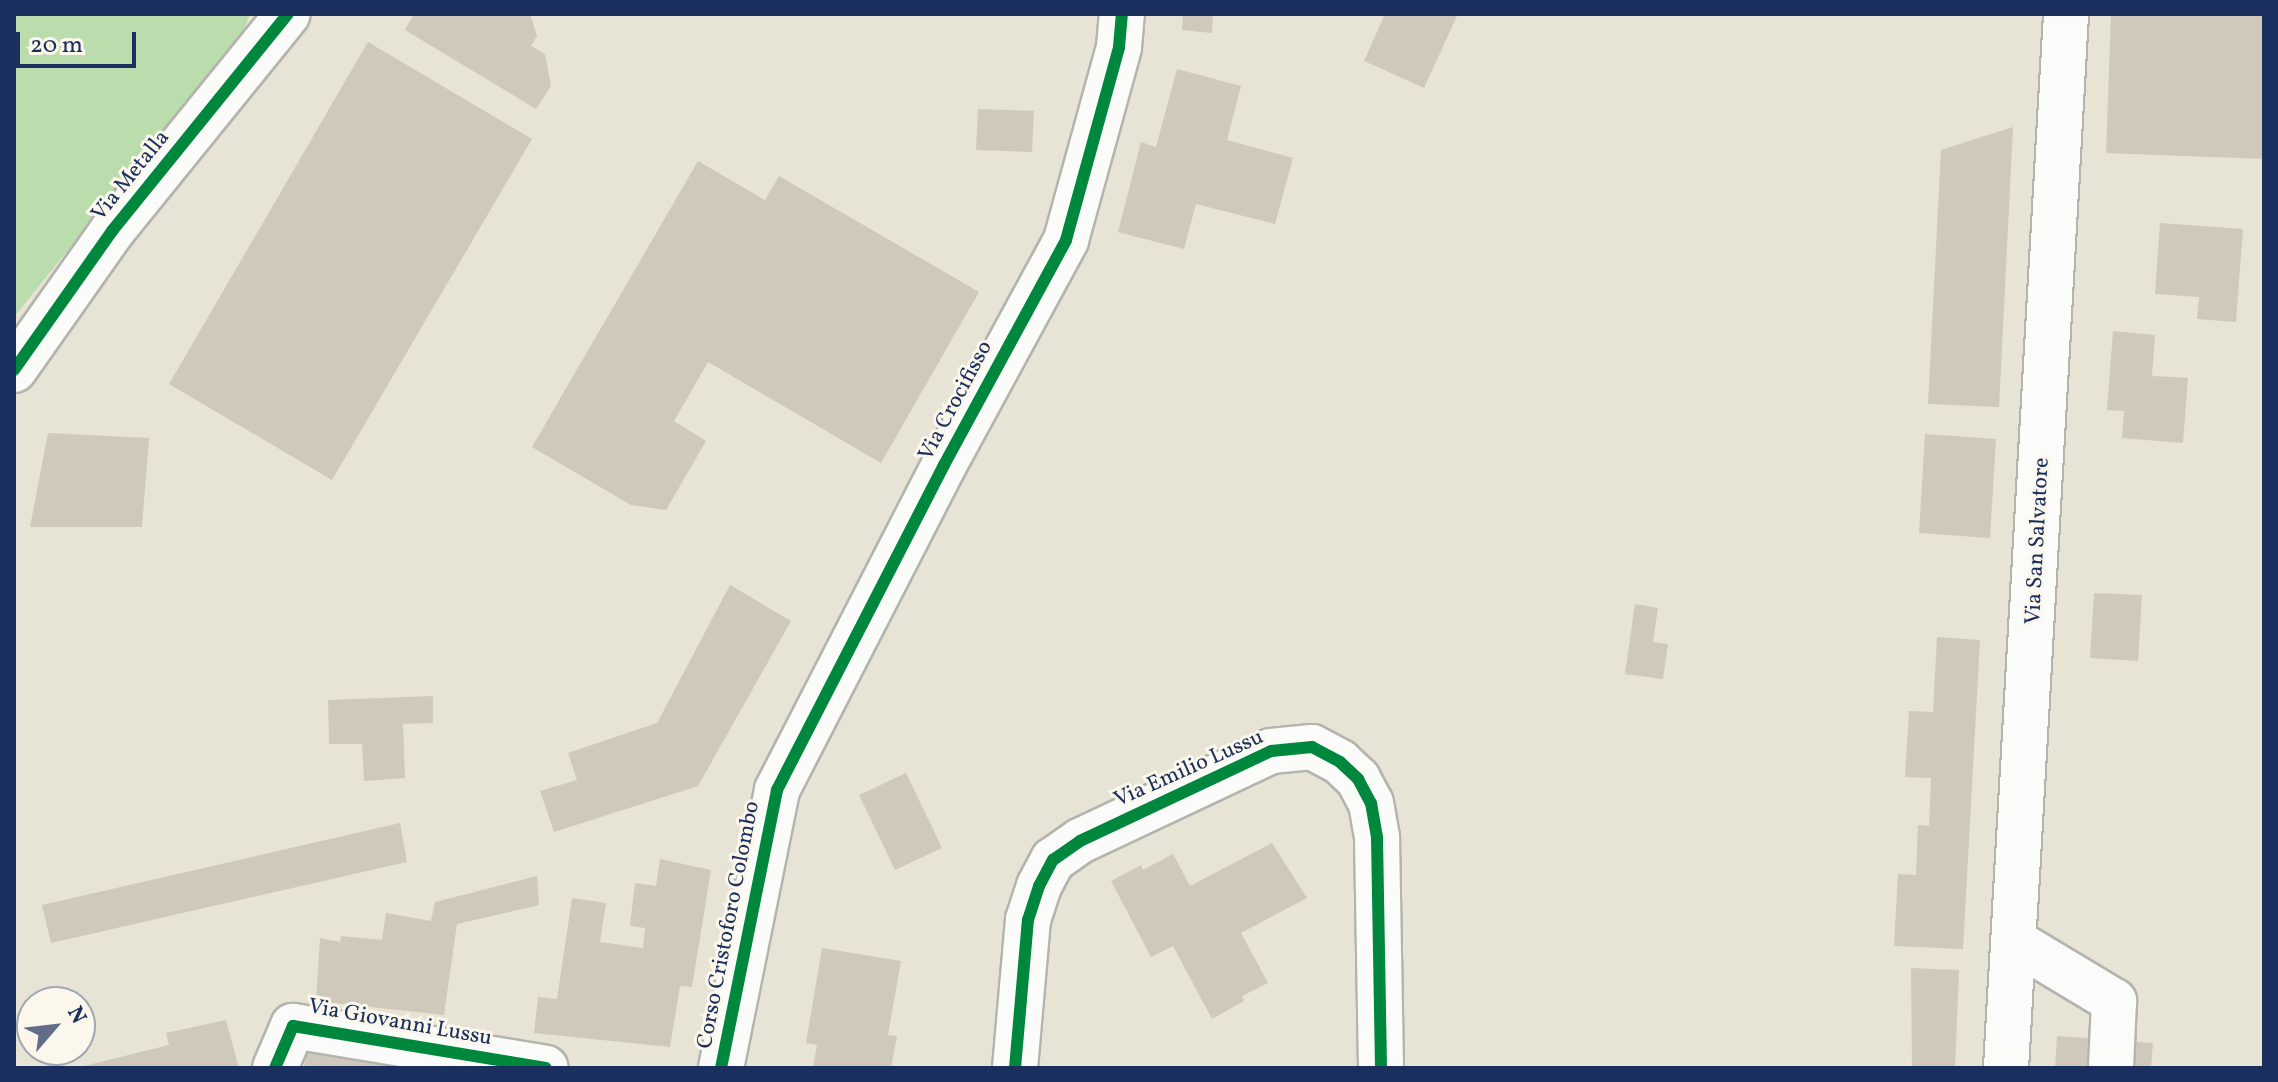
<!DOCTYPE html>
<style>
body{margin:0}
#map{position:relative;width:2278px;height:1082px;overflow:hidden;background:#e7e4d5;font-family:Vollkorn,serif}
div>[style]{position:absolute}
.green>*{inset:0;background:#bbdcad}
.building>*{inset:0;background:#d0c8bb}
.roads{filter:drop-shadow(2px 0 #b4b4af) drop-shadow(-2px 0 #b4b4af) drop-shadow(0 2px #b4b4af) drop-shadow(0 -2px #b4b4af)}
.minor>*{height:44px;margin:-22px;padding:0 22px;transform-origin:22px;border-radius:22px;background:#fbfbf9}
.major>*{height:44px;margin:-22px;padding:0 22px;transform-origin:22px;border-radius:22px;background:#fbfbf9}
.cycleway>*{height:12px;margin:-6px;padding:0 6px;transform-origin:6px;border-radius:6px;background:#00873e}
span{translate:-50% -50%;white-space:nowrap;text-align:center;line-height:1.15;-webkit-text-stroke:6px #fbf7ec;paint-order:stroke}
.street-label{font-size:22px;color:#1b2f5e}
.frame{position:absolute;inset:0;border:16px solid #1b2f5e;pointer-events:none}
.north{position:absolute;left:16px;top:986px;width:80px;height:80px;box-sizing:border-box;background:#fbf7ec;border:2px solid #a1a7b3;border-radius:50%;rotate:62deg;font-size:22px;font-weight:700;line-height:32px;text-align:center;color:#1b2f5e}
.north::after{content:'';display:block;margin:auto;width:28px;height:36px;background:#626e88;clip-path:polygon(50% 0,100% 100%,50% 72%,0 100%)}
.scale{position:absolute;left:16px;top:32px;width:120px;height:36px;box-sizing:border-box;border:4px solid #1b2f5e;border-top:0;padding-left:10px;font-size:24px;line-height:28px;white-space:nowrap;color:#1b2f5e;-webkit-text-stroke:6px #fbf7ec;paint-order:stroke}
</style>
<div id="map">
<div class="green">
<div style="clip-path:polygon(14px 14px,250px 14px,235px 52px,163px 132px,14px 317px)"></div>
</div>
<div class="building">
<div style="clip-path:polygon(414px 14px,530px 14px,537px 36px,531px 46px,545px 54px,551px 86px,536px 109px,405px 30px)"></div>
<div style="clip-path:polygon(1183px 14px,1213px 14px,1212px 33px,1182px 30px)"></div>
<div style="clip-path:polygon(1385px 14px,1458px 14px,1424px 88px,1364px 61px)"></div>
<div style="clip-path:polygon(2111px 14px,2264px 14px,2264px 159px,2106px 153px)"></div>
<div style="clip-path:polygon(368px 42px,532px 139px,332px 480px,169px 384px)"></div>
<div style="clip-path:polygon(1177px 69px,1241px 86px,1227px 140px,1293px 158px,1275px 224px,1196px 204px,1184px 249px,1118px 232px,1141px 142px,1156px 147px)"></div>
<div style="clip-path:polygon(978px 109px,1034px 111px,1032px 152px,976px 150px)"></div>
<div style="clip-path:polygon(2013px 127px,1999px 407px,1928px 404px,1941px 150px)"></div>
<div style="clip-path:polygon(698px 161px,765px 200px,779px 176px,979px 292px,881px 463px,708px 362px,674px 421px,706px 441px,666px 510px,631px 505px,532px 447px)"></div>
<div style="clip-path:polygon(2160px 223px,2243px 229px,2236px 322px,2197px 319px,2199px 297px,2155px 294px)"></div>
<div style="clip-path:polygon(2113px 331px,2155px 335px,2152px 376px,2188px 378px,2183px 443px,2122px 438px,2124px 411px,2107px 410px)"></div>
<div style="clip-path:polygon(48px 433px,149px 438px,142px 527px,30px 527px)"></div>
<div style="clip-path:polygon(1925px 434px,1996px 439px,1990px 538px,1919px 533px)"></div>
<div style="clip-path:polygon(730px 585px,791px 621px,698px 786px,554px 832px,540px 791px,577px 780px,568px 753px,657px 723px)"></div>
<div style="clip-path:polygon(2094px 593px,2142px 595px,2138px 661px,2090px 658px)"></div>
<div style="clip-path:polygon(1635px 604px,1658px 608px,1653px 642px,1668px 644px,1663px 679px,1625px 674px)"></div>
<div style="clip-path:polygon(1937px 637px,1980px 640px,1963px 949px,1894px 946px,1898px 874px,1916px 875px,1918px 825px,1929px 826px,1931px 778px,1905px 777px,1909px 711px,1933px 712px)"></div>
<div style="clip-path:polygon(433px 696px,433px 723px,403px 724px,405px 778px,364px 781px,362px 744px,329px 744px,328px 700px)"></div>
<div style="clip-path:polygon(906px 773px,942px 848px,895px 870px,859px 795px)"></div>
<div style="clip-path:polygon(400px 823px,407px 862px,51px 943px,42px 905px)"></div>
<div style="clip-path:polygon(1272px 843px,1307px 898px,1241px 933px,1268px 983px,1242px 996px,1244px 1001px,1212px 1019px,1173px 946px,1151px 957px,1111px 881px,1141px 865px,1143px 870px,1173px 854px,1190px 886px)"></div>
<div style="clip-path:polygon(660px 859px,711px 870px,692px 987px,680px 986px,670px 1047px,534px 1033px,538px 997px,557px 999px,572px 898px,606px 903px,600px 942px,643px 948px,645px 928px,630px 926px,635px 883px,656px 886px)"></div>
<div style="clip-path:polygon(537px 876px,539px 905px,457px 924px,444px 1015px,316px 1001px,320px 938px,340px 942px,341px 936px,382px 940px,386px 913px,431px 921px,435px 902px)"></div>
<div style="clip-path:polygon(822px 948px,901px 961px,888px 1035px,897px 1036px,891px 1068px,813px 1068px,817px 1045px,806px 1043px)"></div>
<div style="clip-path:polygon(1911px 968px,1959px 970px,1955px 1068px,1912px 1068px)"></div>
<div style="clip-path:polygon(226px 1020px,239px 1068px,76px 1068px,169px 1045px,166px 1033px)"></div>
<div style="clip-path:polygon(2057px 1036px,2153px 1043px,2151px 1068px,2055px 1068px)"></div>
<div style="clip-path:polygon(308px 1043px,407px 1059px,405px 1068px,304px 1068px)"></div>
</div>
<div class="roads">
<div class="minor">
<div style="left:14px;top:370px;width:170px;rotate:-54.8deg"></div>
<div style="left:112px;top:231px;width:279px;rotate:-51deg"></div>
<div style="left:2014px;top:941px;width:117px;rotate:31deg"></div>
<div style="left:2114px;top:1001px;width:67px;rotate:92.6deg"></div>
<div style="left:275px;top:1068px;width:46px;rotate:-66.8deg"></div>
<div style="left:293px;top:1026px;width:256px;rotate:9.4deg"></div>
<div style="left:721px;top:1068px;width:284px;rotate:-78.6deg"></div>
<div style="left:777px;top:790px;width:365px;rotate:-62.8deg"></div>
<div style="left:944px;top:465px;width:256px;rotate:-61.5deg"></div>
<div style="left:1066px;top:240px;width:200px;rotate:-74.6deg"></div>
<div style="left:1119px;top:47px;width:33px;rotate:-85deg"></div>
<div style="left:1015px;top:1068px;width:149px;rotate:-85deg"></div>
<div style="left:1028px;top:920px;width:36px;rotate:-72deg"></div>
<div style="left:1039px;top:886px;width:30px;rotate:-62deg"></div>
<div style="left:1053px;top:860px;width:33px;rotate:-35deg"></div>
<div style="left:1080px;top:841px;width:211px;rotate:-25.2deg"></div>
<div style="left:1271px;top:751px;width:41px;rotate:-5.6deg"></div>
<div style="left:1312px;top:747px;width:32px;rotate:28deg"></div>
<div style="left:1340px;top:762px;width:25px;rotate:43deg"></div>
<div style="left:1358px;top:779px;width:27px;rotate:62deg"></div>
<div style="left:1371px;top:803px;width:36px;rotate:80deg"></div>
<div style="left:1377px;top:838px;width:230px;rotate:89deg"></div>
</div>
<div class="major">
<div style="left:2006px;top:1068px;width:1056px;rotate:-86.74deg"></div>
</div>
</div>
<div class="cycleway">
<div style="left:14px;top:370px;width:170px;rotate:-54.8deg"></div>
<div style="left:112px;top:231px;width:279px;rotate:-51deg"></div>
<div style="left:275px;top:1068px;width:46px;rotate:-66.8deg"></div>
<div style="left:293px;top:1026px;width:256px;rotate:9.4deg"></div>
<div style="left:721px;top:1068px;width:284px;rotate:-78.6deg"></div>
<div style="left:777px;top:790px;width:365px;rotate:-62.8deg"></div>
<div style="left:944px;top:465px;width:256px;rotate:-61.5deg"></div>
<div style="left:1066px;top:240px;width:200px;rotate:-74.6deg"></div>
<div style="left:1119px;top:47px;width:33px;rotate:-85deg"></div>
<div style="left:1015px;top:1068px;width:149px;rotate:-85deg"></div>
<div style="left:1028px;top:920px;width:36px;rotate:-72deg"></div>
<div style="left:1039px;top:886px;width:30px;rotate:-62deg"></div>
<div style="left:1053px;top:860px;width:33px;rotate:-35deg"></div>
<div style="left:1080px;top:841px;width:211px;rotate:-25.2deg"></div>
<div style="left:1271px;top:751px;width:41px;rotate:-5.6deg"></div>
<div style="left:1312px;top:747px;width:32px;rotate:28deg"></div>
<div style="left:1340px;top:762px;width:25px;rotate:43deg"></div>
<div style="left:1358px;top:779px;width:27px;rotate:62deg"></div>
<div style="left:1371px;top:803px;width:36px;rotate:80deg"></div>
<div style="left:1377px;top:838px;width:230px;rotate:89deg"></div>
</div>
<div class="street-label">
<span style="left:131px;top:176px;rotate:-51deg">Via Metalla</span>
<span style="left:956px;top:401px;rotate:-62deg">Via Crocifisso</span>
<span style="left:2038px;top:541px;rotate:-87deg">Via San Salvatore</span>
<span style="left:1189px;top:769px;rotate:-24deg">Via Emilio Lussu</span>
<span style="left:729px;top:925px;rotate:-79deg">Corso Cristoforo Colombo</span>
<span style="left:400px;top:1023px;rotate:10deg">Via Giovanni Lussu</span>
</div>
<div class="frame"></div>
<div class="north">N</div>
<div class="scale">20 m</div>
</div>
